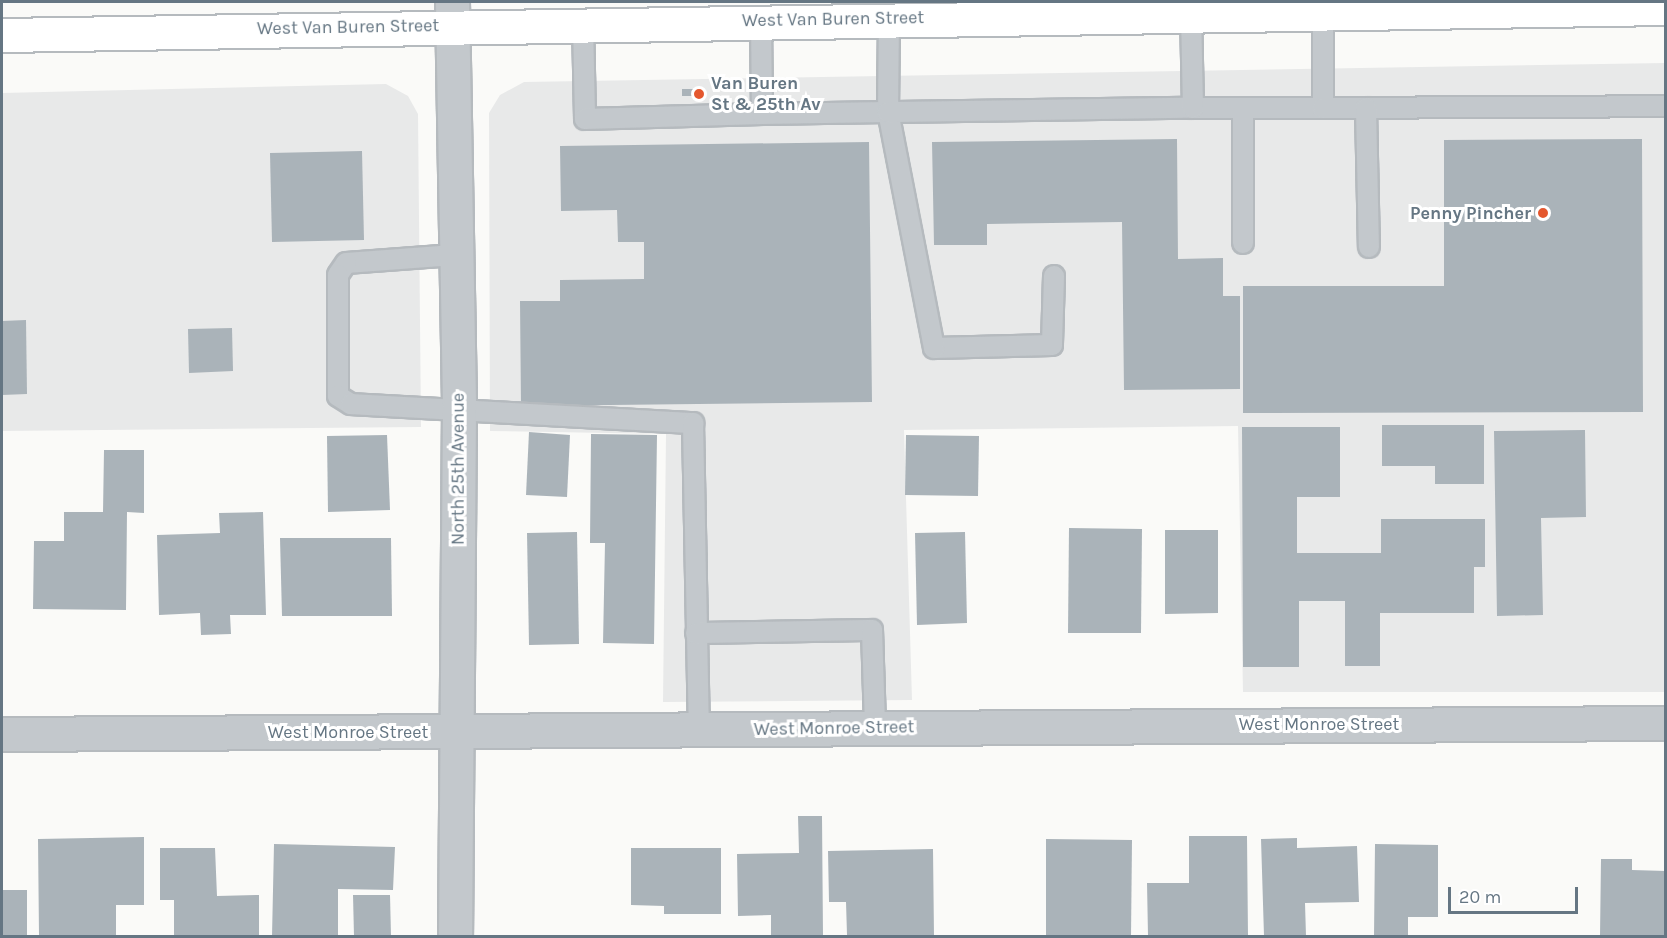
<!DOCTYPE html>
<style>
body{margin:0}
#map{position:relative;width:1667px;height:938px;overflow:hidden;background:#fafaf8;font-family:Karla,sans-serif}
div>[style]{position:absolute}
.built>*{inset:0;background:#e8e9e9}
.building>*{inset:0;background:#aab3b9}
.roads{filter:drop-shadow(2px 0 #b5babe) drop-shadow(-2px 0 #b5babe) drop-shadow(0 2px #b5babe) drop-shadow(0 -2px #b5babe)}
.lane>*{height:20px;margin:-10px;padding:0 10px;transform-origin:10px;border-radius:10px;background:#c3c8cc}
.street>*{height:33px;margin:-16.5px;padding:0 16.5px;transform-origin:16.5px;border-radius:16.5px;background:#c3c8cc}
.primary>*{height:33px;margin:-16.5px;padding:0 16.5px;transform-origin:16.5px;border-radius:16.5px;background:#fff}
.dots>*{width:16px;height:16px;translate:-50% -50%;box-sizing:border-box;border:3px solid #fff;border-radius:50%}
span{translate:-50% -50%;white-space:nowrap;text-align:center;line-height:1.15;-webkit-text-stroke:6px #fff;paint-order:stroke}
.street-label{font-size:18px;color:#657683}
.poi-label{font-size:18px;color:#657683;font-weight:700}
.left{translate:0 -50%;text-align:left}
.right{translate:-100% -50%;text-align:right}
.frame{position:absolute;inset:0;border:3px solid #657683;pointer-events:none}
.scale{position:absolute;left:1448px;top:887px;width:130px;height:27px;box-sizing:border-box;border:3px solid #657683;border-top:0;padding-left:8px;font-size:18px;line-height:21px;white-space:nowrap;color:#657683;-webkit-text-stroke:4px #fff;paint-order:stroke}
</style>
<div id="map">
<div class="built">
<div style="clip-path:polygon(1665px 63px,1665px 692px,1243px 692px,1238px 426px,904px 430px,912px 700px,663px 702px,666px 434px,490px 431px,489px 113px,500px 95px,524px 82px)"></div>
<div style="clip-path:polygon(386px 84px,408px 96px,418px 114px,421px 427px,2px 431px,2px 93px)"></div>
</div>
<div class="building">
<div style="clip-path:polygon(682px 89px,705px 89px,705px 96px,682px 96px)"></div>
<div style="clip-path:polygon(1177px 139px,1178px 259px,1223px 258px,1223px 296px,1240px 296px,1240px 389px,1124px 390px,1122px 222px,987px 224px,987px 245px,934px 245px,932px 142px)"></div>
<div style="clip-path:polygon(1642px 139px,1643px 412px,1243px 413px,1243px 286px,1444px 286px,1444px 140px)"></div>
<div style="clip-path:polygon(869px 142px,872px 402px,521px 406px,520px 301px,560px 301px,560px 280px,644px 279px,644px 242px,618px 242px,617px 210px,561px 211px,560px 146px)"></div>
<div style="clip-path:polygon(362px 151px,364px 240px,272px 242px,270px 153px)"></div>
<div style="clip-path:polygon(26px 320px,27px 394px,2px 395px,2px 321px)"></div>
<div style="clip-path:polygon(232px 328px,233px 371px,189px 373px,188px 329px)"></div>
<div style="clip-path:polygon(1382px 425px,1484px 425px,1484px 484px,1435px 484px,1435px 466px,1382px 466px)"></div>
<div style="clip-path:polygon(1242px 427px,1340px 427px,1340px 497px,1297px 497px,1297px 553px,1381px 553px,1381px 519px,1485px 519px,1485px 567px,1474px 567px,1474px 613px,1380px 613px,1380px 666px,1345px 666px,1345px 601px,1299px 601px,1299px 667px,1243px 667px)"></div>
<div style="clip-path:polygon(1585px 430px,1586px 517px,1541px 518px,1543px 615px,1497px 616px,1494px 431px)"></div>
<div style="clip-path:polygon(529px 432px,570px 435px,567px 497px,526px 495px)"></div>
<div style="clip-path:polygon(591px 434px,657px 435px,654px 644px,603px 643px,605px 543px,590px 543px)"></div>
<div style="clip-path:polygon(387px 435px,390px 510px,328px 512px,327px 436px)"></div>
<div style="clip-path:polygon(906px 435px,979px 436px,978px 496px,905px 495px)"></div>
<div style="clip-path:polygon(104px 450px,144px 450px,144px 513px,127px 512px,126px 610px,33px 609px,34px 541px,64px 541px,64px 512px,103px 512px)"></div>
<div style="clip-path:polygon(263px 512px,266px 615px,230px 615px,231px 634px,201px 635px,200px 613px,159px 615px,157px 535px,220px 533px,219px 513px)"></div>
<div style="clip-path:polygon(1069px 528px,1142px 529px,1141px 633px,1068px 633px)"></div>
<div style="clip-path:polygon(1165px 530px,1218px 530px,1218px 613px,1165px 614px)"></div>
<div style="clip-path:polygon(577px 532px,579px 644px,529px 645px,527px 533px)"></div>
<div style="clip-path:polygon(965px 532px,967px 623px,917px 625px,915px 533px)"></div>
<div style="clip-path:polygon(280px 538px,391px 538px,392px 616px,282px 616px)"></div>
<div style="clip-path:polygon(798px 816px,822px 816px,823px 936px,771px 936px,771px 915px,738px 916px,737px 854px,799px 853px)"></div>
<div style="clip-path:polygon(1189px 836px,1247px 836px,1248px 936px,1148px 936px,1147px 883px,1189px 883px)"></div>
<div style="clip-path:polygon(144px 837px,144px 905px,116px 905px,116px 936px,39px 936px,38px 839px)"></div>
<div style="clip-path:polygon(1297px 838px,1297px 848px,1357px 846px,1359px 902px,1305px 903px,1306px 936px,1264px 936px,1261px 839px)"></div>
<div style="clip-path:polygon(1046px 839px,1132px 840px,1131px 936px,1046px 936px)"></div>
<div style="clip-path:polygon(274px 844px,395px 847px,393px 890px,338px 889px,338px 936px,272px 936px)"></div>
<div style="clip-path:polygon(1375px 844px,1438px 845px,1438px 917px,1408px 917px,1408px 936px,1374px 936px)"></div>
<div style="clip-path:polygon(160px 848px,215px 848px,217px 896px,259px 895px,259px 936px,174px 936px,174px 900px,160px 900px)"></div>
<div style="clip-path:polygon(631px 848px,721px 848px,721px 914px,664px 914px,664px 906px,631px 905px)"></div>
<div style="clip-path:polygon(933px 849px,934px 936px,847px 935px,846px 902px,829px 902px,828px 851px)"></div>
<div style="clip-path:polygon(1601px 859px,1632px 859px,1632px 870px,1666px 871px,1666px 936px,1600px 936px)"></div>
<div style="clip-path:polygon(2px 890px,27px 890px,27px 936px,2px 936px)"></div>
<div style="clip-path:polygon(353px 895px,390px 895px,391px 936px,354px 936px)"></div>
</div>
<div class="roads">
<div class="lane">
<div style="left:583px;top:22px;width:97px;rotate:88.8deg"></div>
<div style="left:585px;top:119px;width:177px;rotate:-1.6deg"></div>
<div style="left:762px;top:114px;width:94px;rotate:-90.6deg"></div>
<div style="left:1193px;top:108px;width:130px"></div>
<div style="left:1323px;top:108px;width:95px;rotate:-90deg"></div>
<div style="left:1243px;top:108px;width:135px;rotate:90deg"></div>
<div style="left:1323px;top:108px;width:343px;rotate:-0.3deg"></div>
<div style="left:1366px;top:108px;width:139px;rotate:88.8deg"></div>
<div style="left:762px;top:114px;width:126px;rotate:-0.9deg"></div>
<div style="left:888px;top:112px;width:94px;rotate:-89.4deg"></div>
<div style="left:454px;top:255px;width:108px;rotate:175.8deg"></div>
<div style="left:346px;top:263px;width:14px;rotate:124deg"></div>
<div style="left:338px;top:275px;width:121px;rotate:90deg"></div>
<div style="left:338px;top:396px;width:15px;rotate:32deg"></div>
<div style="left:351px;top:404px;width:343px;rotate:3.2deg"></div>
<div style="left:693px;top:423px;width:306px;rotate:88.9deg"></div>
<div style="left:1054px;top:276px;width:69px;rotate:91.7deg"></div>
<div style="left:1052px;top:345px;width:118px;rotate:178.5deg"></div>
<div style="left:934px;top:348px;width:240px;rotate:-101deg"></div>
<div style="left:888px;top:112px;width:305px;rotate:-0.8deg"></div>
<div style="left:1193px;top:108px;width:93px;rotate:-91.2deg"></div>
<div style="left:696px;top:633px;width:176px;rotate:-1deg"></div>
<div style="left:872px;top:630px;width:98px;rotate:88.2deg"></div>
</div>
<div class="street">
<div style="left:452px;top:2px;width:406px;rotate:89deg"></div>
<div style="left:459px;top:408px;width:528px;rotate:90.43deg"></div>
<div style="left:2px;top:734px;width:1664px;rotate:-0.38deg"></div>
</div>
<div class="primary">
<div style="left:2px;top:35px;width:1664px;rotate:-0.93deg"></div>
</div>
</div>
<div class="dots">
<div style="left:699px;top:94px;background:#e4572e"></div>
<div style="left:1543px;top:213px;background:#e4572e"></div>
</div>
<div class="street-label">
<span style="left:833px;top:19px;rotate:-1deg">West Van Buren Street</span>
<span style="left:348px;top:27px;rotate:-1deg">West Van Buren Street</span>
<span style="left:458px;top:469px;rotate:-90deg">North 25th Avenue</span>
<span style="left:1319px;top:724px">West Monroe Street</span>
<span style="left:834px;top:728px;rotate:-1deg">West Monroe Street</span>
<span style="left:348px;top:732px">West Monroe Street</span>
</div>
<div class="poi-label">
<span class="left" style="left:711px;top:94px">Van Buren<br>St &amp; 25th Av</span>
<span class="right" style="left:1531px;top:213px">Penny Pincher</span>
</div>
<div class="frame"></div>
<div class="scale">20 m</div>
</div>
